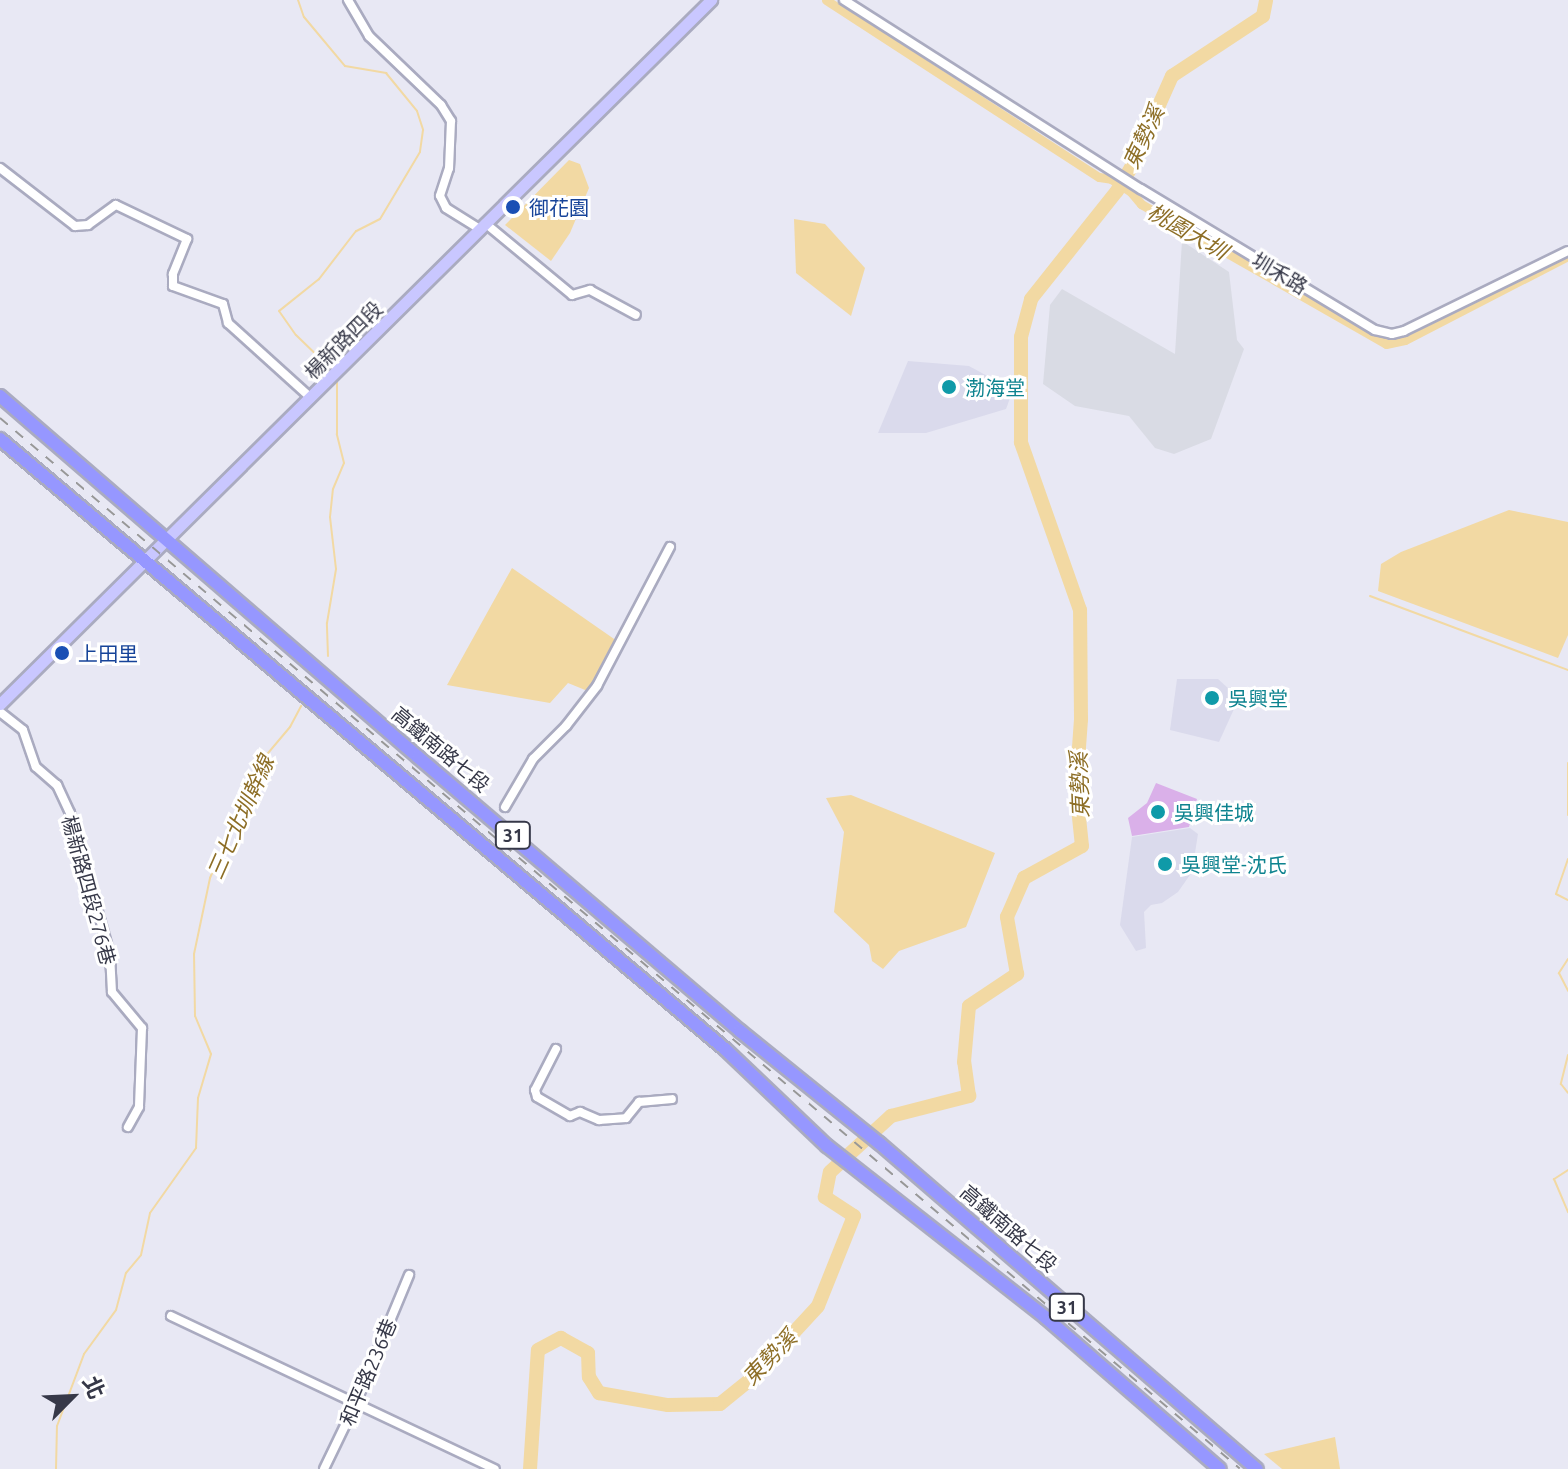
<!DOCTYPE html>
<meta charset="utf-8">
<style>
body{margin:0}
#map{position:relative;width:1568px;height:1469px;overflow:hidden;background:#e8e8f4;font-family:Ubuntu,"Noto Sans TC",sans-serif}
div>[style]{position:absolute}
.residential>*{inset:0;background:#dadaec}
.industrial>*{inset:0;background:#d9dbe4}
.green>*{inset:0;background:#dab0e9}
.water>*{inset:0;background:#f2d9a3}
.stream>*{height:2px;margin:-1px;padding:0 1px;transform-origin:1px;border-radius:1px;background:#f2d9a3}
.canal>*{height:9px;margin:-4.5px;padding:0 4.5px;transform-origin:4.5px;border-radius:4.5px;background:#f2d9a3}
.river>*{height:14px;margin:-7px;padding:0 7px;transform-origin:7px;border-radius:7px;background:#f2d9a3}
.roads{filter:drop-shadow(2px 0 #aaabc0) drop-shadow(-2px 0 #aaabc0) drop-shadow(0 2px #aaabc0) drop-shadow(0 -2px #aaabc0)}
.minor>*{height:8px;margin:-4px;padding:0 4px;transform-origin:4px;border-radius:4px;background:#fff}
.secondary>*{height:11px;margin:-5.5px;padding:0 5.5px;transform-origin:5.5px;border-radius:5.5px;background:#c9c7ff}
.primary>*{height:12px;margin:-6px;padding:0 6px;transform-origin:6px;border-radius:6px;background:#9697ff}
.rail>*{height:2px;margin-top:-1px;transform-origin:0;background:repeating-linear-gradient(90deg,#979797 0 10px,transparent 0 20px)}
.dots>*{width:22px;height:22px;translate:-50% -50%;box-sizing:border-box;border:4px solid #fff;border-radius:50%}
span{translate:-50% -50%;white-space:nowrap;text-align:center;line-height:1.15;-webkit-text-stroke:6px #fff;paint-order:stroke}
.shield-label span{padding:2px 6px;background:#fff;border:2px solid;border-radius:6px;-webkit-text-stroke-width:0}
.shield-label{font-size:18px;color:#363848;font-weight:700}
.transit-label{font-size:20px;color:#164399}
.left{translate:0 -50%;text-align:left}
.street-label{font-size:20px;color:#363848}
.culture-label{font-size:20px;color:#0d838f}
.water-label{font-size:22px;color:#8d6e26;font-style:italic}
.north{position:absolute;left:32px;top:1357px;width:80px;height:80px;-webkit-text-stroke:6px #fff;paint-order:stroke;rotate:66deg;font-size:22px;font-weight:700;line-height:32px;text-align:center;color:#363848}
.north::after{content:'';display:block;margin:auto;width:28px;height:36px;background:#363848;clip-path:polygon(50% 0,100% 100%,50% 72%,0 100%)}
</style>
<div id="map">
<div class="residential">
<div style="clip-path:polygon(908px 361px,969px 366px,1013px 390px,1006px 409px,926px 433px,878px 433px)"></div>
<div style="clip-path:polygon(1177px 679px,1218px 679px,1239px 698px,1219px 742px,1170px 730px)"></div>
<div style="clip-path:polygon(1190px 828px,1198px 834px,1192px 872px,1178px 892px,1162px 903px,1151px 905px,1144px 912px,1146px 948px,1136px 951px,1120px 925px,1132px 837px)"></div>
</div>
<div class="industrial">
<div style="clip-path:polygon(1182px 241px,1229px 272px,1237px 340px,1244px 349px,1211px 439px,1174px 454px,1155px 448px,1129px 416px,1075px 406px,1043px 384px,1050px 305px,1062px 289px,1175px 354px)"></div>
</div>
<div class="green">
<div style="clip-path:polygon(1156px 783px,1197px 799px,1189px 827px,1132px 836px,1128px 818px,1147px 803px)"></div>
</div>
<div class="water">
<div style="clip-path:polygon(569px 160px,580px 164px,589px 188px,570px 233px,551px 261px,505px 225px)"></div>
<div style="clip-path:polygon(794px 219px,825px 224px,865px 268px,851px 316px,796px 273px)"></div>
<div style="clip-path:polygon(1509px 510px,1568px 522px,1568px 635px,1558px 658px,1378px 591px,1381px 564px,1401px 552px)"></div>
<div style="clip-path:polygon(512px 568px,617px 641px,590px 692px,568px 683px,550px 703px,447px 685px)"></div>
<div style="clip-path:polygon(851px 795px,995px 853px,966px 927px,899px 951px,883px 969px,872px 961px,869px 945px,834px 912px,844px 832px,826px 798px)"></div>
<div style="clip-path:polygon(1335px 1437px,1340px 1469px,1282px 1469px,1264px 1454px)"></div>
</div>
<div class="stream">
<div style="left:298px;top:0;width:18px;rotate:71deg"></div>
<div style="left:304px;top:17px;width:64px;rotate:50.1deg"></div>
<div style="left:345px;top:66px;width:42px;rotate:9.7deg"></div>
<div style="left:386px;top:73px;width:49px;rotate:50.8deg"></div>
<div style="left:417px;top:111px;width:20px;rotate:72deg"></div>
<div style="left:423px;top:130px;width:22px;rotate:98deg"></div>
<div style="left:420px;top:152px;width:78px;rotate:120.8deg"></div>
<div style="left:380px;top:219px;width:27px;rotate:153deg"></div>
<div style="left:356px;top:231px;width:61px;rotate:127.6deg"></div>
<div style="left:319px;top:279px;width:51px;rotate:141.3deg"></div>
<div style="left:279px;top:311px;width:29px;rotate:55deg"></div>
<div style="left:296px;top:335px;width:47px;rotate:44.1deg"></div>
<div style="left:1370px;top:596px;width:211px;rotate:20.5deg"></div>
<div style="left:328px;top:656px;width:33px;rotate:-92deg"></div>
<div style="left:327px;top:623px;width:55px;rotate:-80.5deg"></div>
<div style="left:336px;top:569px;width:52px;rotate:-96.6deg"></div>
<div style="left:330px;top:517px;width:28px;rotate:-84deg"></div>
<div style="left:333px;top:489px;width:28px;rotate:-67deg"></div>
<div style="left:344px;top:463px;width:30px;rotate:-104deg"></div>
<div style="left:337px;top:434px;width:53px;rotate:-90deg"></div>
<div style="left:1568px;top:763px;width:52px;rotate:90deg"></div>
<div style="left:1568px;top:859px;width:37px;rotate:109deg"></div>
<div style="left:1556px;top:894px;width:13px;rotate:27deg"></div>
<div style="left:1568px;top:959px;width:17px;rotate:123deg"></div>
<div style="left:1559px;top:973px;width:20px;rotate:63deg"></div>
<div style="left:1568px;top:1055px;width:30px;rotate:104deg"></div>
<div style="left:1561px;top:1084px;width:11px;rotate:52deg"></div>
<div style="left:1568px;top:1170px;width:17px;rotate:147deg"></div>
<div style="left:1554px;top:1179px;width:36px;rotate:67deg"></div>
<div style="left:56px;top:1469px;width:43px;rotate:-88.7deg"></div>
<div style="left:57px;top:1426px;width:77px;rotate:-69.4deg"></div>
<div style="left:84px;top:1354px;width:54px;rotate:-54deg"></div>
<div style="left:116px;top:1310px;width:38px;rotate:-75deg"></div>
<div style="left:126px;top:1273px;width:23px;rotate:-50deg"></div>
<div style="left:141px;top:1255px;width:43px;rotate:-77.9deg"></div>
<div style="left:150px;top:1213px;width:80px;rotate:-54.7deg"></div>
<div style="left:196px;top:1148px;width:50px;rotate:-87.7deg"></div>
<div style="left:198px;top:1098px;width:46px;rotate:-73.5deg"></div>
<div style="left:211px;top:1054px;width:41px;rotate:-112.8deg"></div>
<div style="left:195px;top:1016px;width:62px;rotate:-90.9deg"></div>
<div style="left:194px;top:954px;width:78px;rotate:-78.1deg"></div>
<div style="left:210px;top:878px;width:123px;rotate:-67deg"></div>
<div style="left:258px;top:765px;width:50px;rotate:-49.9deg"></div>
<div style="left:290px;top:727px;width:24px;rotate:-62deg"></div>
</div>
<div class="canal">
<div style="left:826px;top:0;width:325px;rotate:33deg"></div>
<div style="left:1099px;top:177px;width:12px;rotate:9deg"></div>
<div style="left:1111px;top:179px;width:24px;rotate:33deg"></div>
<div style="left:1131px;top:192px;width:16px;rotate:50deg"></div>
<div style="left:1141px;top:204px;width:282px;rotate:29.7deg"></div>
<div style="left:1386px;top:344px;width:19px;rotate:-12deg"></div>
<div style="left:1405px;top:340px;width:183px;rotate:-27.3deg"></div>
</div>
<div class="river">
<div style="left:530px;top:1469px;width:119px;rotate:-86.2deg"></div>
<div style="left:538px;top:1350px;width:26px;rotate:-28deg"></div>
<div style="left:561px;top:1338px;width:31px;rotate:29deg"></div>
<div style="left:588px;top:1353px;width:24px;rotate:88deg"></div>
<div style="left:589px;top:1377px;width:19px;rotate:58deg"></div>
<div style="left:599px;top:1393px;width:70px;rotate:9.9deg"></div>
<div style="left:668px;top:1405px;width:52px;rotate:-1.1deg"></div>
<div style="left:720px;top:1404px;width:38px;rotate:-39deg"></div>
<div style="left:750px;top:1380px;width:100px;rotate:-47.4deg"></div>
<div style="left:818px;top:1306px;width:97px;rotate:-68.2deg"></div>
<div style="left:854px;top:1216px;width:35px;rotate:-147deg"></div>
<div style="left:825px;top:1197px;width:25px;rotate:-79deg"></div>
<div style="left:830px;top:1172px;width:83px;rotate:-42.6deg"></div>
<div style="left:891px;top:1116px;width:81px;rotate:-14.4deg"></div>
<div style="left:969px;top:1096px;width:34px;rotate:-98deg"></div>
<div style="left:964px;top:1062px;width:56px;rotate:-84.9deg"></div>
<div style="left:969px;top:1006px;width:58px;rotate:-33.7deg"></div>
<div style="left:1017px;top:974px;width:58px;rotate:-100deg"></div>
<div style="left:1007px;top:917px;width:43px;rotate:-66.4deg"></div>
<div style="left:1024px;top:878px;width:66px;rotate:-28.9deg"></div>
<div style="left:1082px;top:846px;width:57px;rotate:-96deg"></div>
<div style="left:1076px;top:789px;width:70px;rotate:-85.9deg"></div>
<div style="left:1081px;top:719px;width:109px;rotate:-90.5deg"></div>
<div style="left:1080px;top:610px;width:178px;rotate:-109.4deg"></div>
<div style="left:1021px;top:442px;width:105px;rotate:-90deg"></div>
<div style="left:1021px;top:337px;width:39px;rotate:-75deg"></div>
<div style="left:1031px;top:299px;width:138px;rotate:-51.5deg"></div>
<div style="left:1117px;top:191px;width:27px;rotate:-59deg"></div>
<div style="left:1131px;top:168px;width:101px;rotate:-66deg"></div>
<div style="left:1172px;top:76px;width:109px;rotate:-33.4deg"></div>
<div style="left:1263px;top:16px;width:16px;rotate:-79deg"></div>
</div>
<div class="roads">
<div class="minor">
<div style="left:348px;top:0;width:42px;rotate:59.7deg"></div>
<div style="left:369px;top:36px;width:100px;rotate:43.8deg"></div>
<div style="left:441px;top:105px;width:19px;rotate:58deg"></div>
<div style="left:451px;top:121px;width:47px;rotate:92.4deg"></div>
<div style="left:449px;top:168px;width:29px;rotate:108deg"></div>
<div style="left:440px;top:196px;width:13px;rotate:63deg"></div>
<div style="left:446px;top:208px;width:39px;rotate:32deg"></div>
<div style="left:844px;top:0;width:352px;rotate:32.5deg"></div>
<div style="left:1141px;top:189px;width:273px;rotate:31.1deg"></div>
<div style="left:1375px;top:330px;width:17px;rotate:13deg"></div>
<div style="left:1392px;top:334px;width:12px;rotate:-14deg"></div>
<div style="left:1404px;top:331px;width:182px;rotate:-26deg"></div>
<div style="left:0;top:168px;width:95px;rotate:37.7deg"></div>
<div style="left:75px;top:226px;width:13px;rotate:-4deg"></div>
<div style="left:88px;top:225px;width:34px;rotate:-36deg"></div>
<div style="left:116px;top:205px;width:79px;rotate:25.6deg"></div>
<div style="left:187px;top:239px;width:38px;rotate:112deg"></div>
<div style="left:173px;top:274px;width:12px;rotate:90deg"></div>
<div style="left:173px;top:286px;width:53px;rotate:19.8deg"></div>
<div style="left:223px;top:304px;width:20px;rotate:75deg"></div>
<div style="left:228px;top:323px;width:112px;rotate:42.1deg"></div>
<div style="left:485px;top:223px;width:113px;rotate:39.6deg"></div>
<div style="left:572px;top:295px;width:19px;rotate:-16deg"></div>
<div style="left:590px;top:290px;width:52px;rotate:28.5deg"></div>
<div style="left:0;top:712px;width:29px;rotate:38deg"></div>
<div style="left:23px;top:730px;width:39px;rotate:71deg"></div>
<div style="left:36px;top:767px;width:28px;rotate:41deg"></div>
<div style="left:57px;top:785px;width:31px;rotate:65deg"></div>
<div style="left:70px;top:813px;width:147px;rotate:74.2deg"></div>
<div style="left:110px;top:954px;width:38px;rotate:87deg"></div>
<div style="left:112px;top:992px;width:47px;rotate:50.2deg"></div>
<div style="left:142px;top:1028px;width:79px;rotate:92.2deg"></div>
<div style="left:139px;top:1107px;width:23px;rotate:119deg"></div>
<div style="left:505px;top:807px;width:56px;rotate:-59.7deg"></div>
<div style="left:533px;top:759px;width:47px;rotate:-45deg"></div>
<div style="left:566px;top:726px;width:51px;rotate:-52.2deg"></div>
<div style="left:597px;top:686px;width:157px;rotate:-62.3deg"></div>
<div style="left:556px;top:1049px;width:46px;rotate:117.1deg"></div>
<div style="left:535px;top:1090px;width:7px;rotate:74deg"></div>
<div style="left:537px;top:1097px;width:38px;rotate:30deg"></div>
<div style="left:570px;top:1116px;width:11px;rotate:-22deg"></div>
<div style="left:580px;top:1112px;width:21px;rotate:23deg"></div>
<div style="left:599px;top:1120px;width:27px;rotate:-4deg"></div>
<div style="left:626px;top:1118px;width:21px;rotate:-51deg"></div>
<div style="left:639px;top:1102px;width:33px;rotate:-5deg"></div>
<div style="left:171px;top:1316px;width:358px;rotate:25.3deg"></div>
<div style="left:324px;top:1469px;width:71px;rotate:-64.2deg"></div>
<div style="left:355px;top:1405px;width:141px;rotate:-67.4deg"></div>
</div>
<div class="secondary">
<div style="left:0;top:704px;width:1001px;rotate:-44.72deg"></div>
</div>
<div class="primary">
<div style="left:0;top:396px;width:552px;rotate:40.82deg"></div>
<div style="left:418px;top:757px;width:423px;rotate:40.4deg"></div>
<div style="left:740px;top:1031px;width:179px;rotate:38.9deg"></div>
<div style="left:879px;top:1143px;width:499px;rotate:40.8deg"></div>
<div style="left:0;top:439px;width:947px;rotate:40.08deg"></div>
<div style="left:725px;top:1049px;width:141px;rotate:43.6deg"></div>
<div style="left:827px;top:1146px;width:278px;rotate:38.1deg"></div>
<div style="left:1046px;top:1318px;width:230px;rotate:41deg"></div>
</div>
</div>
<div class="rail">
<div style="left:0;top:418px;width:1625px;rotate:40.28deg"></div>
</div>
<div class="dots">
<div style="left:513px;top:207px;background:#1a4fb4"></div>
<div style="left:949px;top:387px;background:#0f9aa8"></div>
<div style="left:62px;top:653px;background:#1a4fb4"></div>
<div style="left:1212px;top:698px;background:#0f9aa8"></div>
<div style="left:1158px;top:812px;background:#0f9aa8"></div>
<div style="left:1165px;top:864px;background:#0f9aa8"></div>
</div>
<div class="shield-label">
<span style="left:513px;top:835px">31</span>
<span style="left:1067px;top:1307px">31</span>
</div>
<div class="transit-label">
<span class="left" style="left:529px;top:207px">御花園</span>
<span class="left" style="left:78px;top:653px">上田里</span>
</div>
<div class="street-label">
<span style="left:1280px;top:273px;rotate:31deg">圳禾路</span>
<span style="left:343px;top:340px;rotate:-45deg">楊新路四段</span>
<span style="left:441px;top:749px;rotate:40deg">高鐵南路七段</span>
<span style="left:89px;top:890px;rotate:75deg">楊新路四段276巷</span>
<span style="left:1009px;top:1228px;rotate:41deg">高鐵南路七段</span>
<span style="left:368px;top:1372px;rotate:-67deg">和平路236巷</span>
</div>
<div class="culture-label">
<span class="left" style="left:965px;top:387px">渤海堂</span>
<span class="left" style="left:1228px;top:698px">吳興堂</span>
<span class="left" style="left:1174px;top:812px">吳興佳城</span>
<span class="left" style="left:1181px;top:864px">吳興堂-沈氏</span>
</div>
<div class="water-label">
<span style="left:1143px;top:137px;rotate:-65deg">東勢溪</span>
<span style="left:1188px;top:231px;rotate:30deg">桃園大圳</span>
<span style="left:1079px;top:785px;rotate:-92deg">東勢溪</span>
<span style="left:240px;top:817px;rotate:-66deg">三七北圳幹線</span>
<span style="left:769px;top:1357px;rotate:-46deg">東勢溪</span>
</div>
<div class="north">北</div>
</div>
